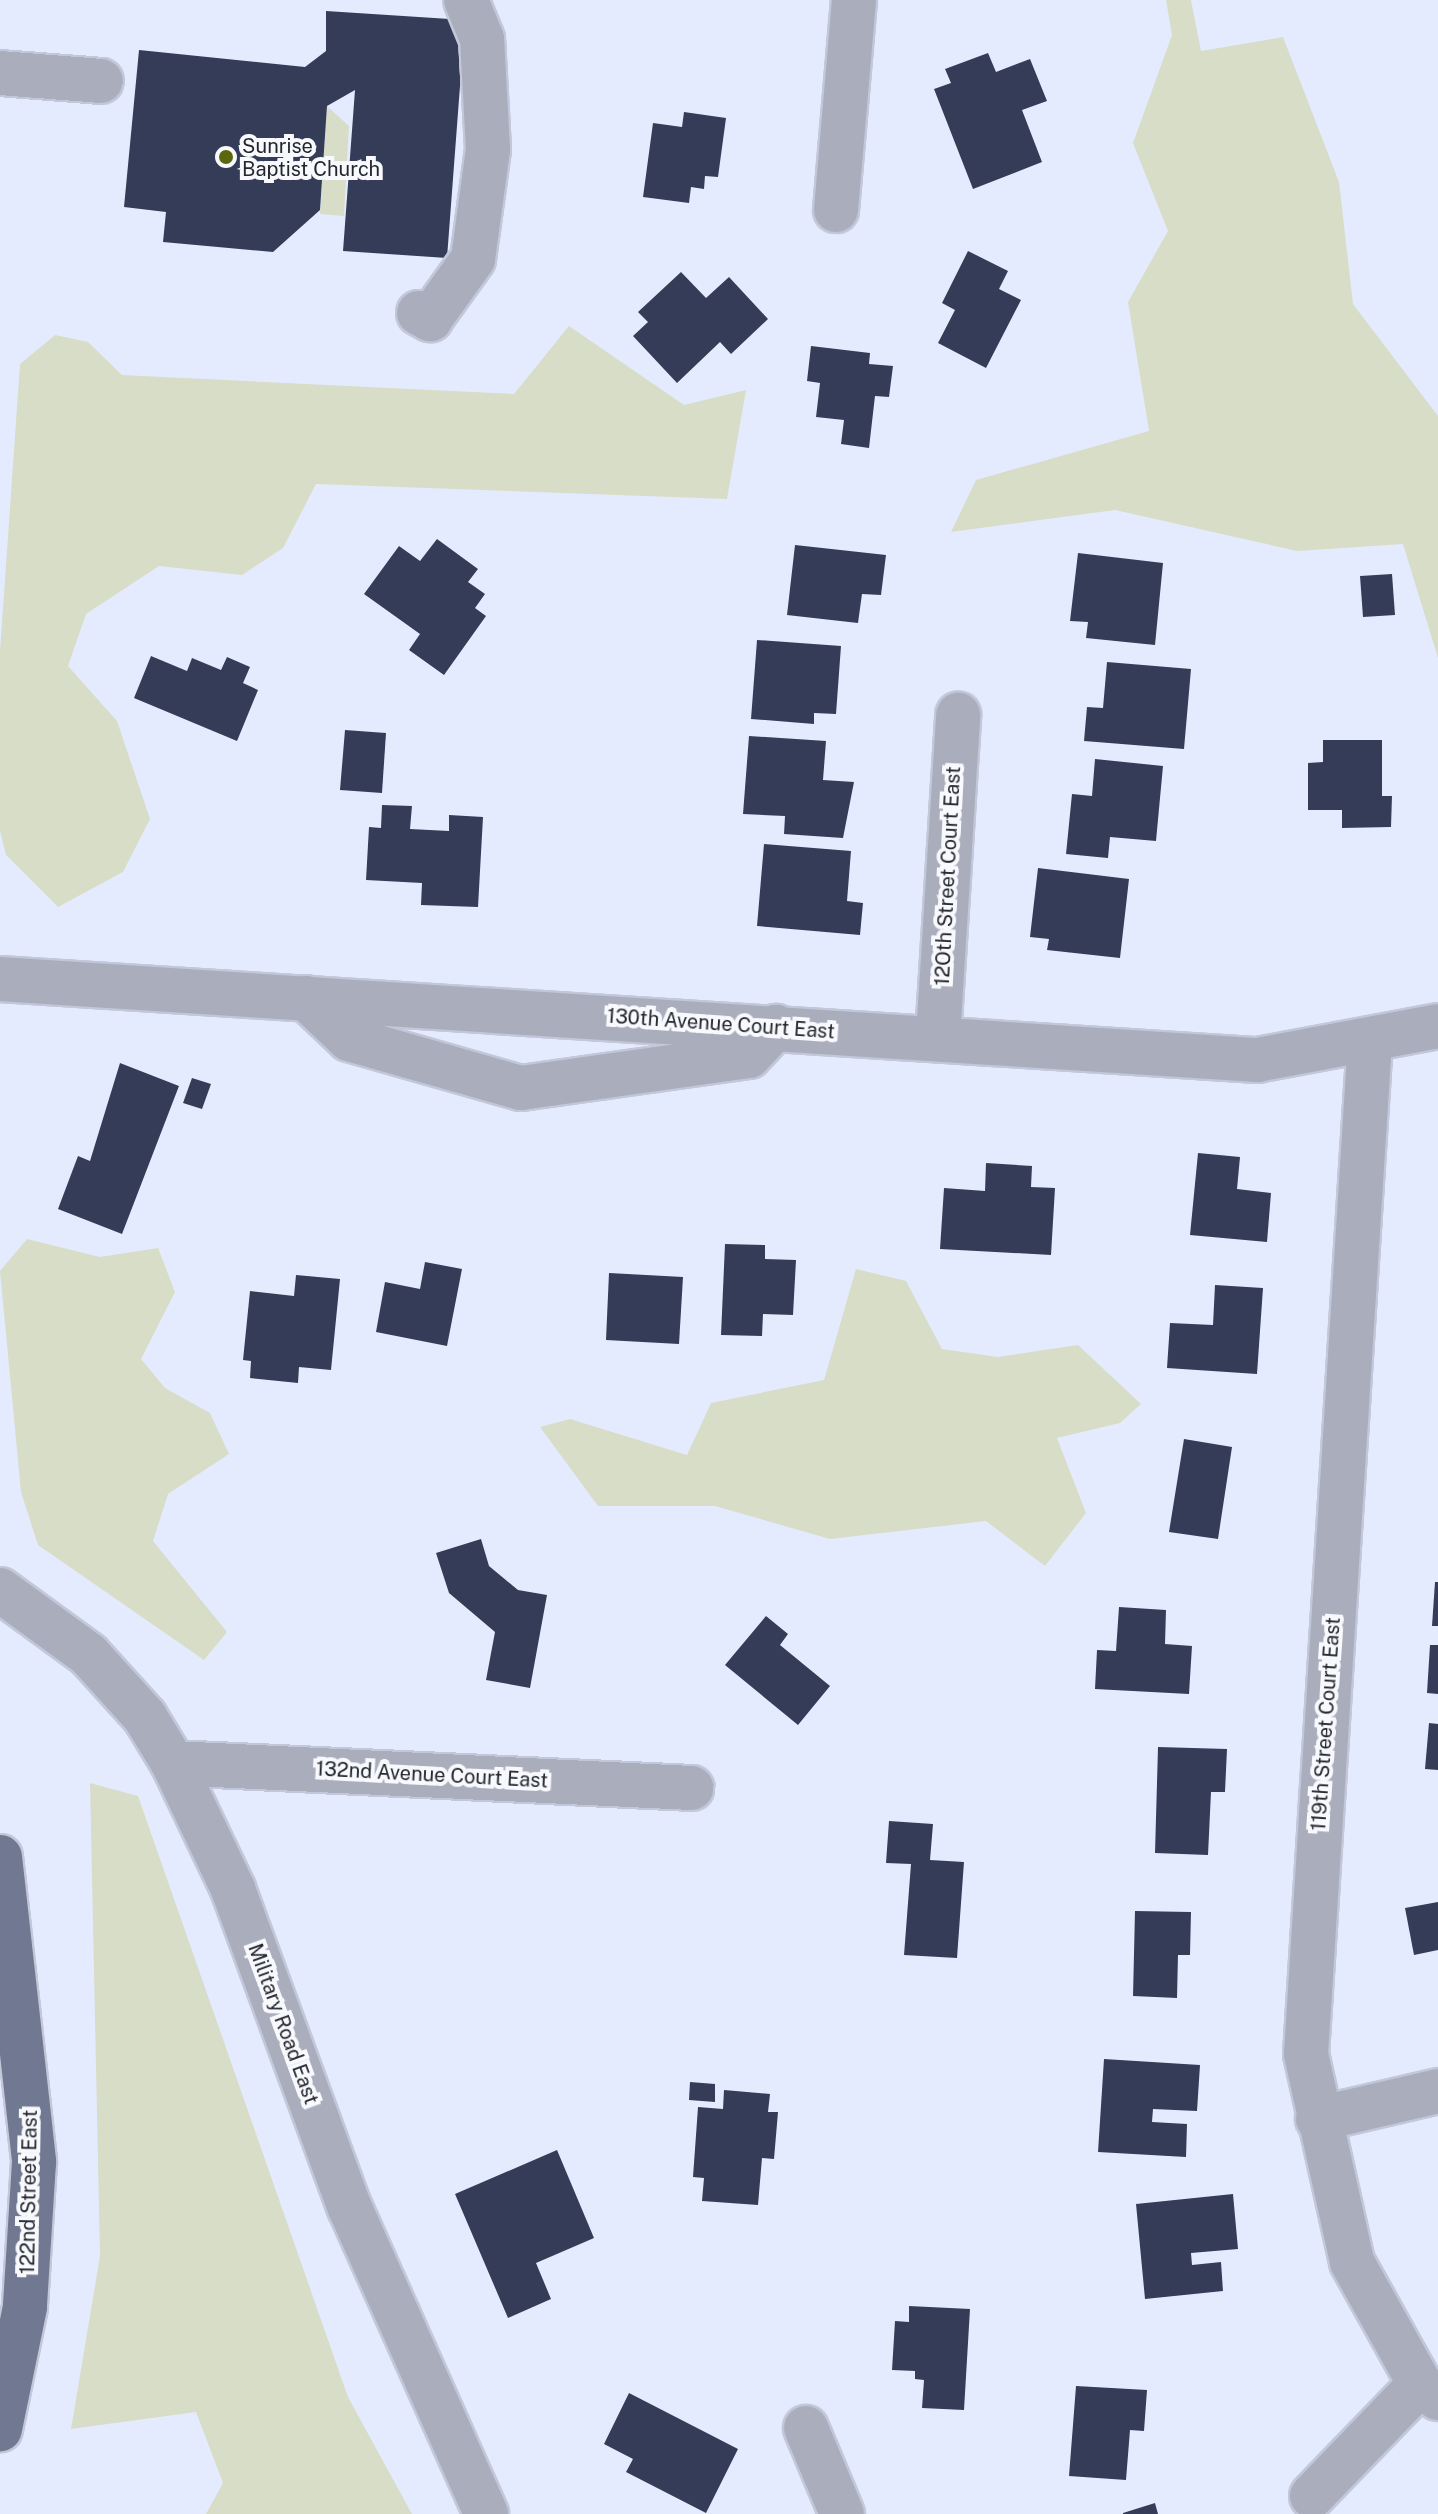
<!DOCTYPE html>
<style>
body{margin:0}
#map{position:relative;width:1438px;height:2514px;overflow:hidden;background:#e5ebff;font-family:"Public Sans",sans-serif}
div>[style]{position:absolute}
.green>*{inset:0;background:#d8ddc7}
.building>*{inset:0;background:#353c57}
.roads{filter:drop-shadow(2px 0 #c2c8d9) drop-shadow(-2px 0 #c2c8d9) drop-shadow(0 2px #c2c8d9) drop-shadow(0 -2px #c2c8d9)}
.minor>*{height:44px;margin:-22px;padding:0 22px;transform-origin:22px;border-radius:22px;background:#a9adbc}
.major>*{height:44px;margin:-22px;padding:0 22px;transform-origin:22px;border-radius:22px;background:#717992}
.dots>*{width:22px;height:22px;translate:-50% -50%;box-sizing:border-box;border:4px solid #f8f9fd;border-radius:50%}
span{translate:-50% -50%;white-space:nowrap;text-align:center;line-height:1.15;-webkit-text-stroke:8px #f8f9fd;paint-order:stroke}
.poi-label{font-size:20px;color:#23262d}
.left{translate:0 -50%;text-align:left}
.street-label{font-size:20px;color:#23262d}
</style>
<div id="map">
<div class="green">
<div style="clip-path:polygon(1166px 0,1191px 0,1201px 51px,1283px 37px,1339px 182px,1353px 304px,1438px 416px,1438px 658px,1403px 544px,1297px 551px,1115px 510px,951px 532px,976px 480px,1149px 431px,1128px 302px,1168px 231px,1133px 143px,1172px 35px)"></div>
<div style="clip-path:polygon(327px 106px,349px 126px,344px 216px,320px 214px)"></div>
<div style="clip-path:polygon(569px 326px,684px 405px,746px 390px,727px 499px,316px 484px,283px 548px,242px 575px,159px 566px,86px 614px,68px 666px,117px 721px,150px 819px,123px 872px,58px 907px,6px 855px,0 831px,0 651px,20px 364px,55px 335px,88px 342px,122px 375px,514px 394px)"></div>
<div style="clip-path:polygon(27px 1239px,100px 1257px,158px 1248px,175px 1292px,141px 1359px,165px 1388px,210px 1413px,229px 1454px,168px 1494px,153px 1541px,227px 1632px,204px 1660px,38px 1545px,21px 1492px,0 1271px)"></div>
<div style="clip-path:polygon(856px 1269px,906px 1281px,942px 1349px,998px 1357px,1078px 1345px,1141px 1404px,1120px 1423px,1057px 1438px,1086px 1513px,1045px 1566px,986px 1521px,830px 1539px,715px 1506px,598px 1506px,540px 1427px,570px 1419px,687px 1455px,711px 1403px,824px 1380px)"></div>
<div style="clip-path:polygon(90px 1783px,138px 1796px,348px 2397px,412px 2514px,206px 2514px,223px 2483px,196px 2412px,71px 2429px,100px 2256px)"></div>
</div>
<div class="building">
<div style="clip-path:polygon(326px 11px,465px 20px,447px 258px,343px 251px,355px 90px,327px 106px,320px 210px,273px 252px,163px 242px,166px 212px,124px 207px,139px 50px,305px 67px,326px 51px)"></div>
<div style="clip-path:polygon(988px 53px,996px 72px,1030px 59px,1047px 101px,1022px 110px,1042px 162px,973px 189px,934px 89px,951px 83px,945px 69px)"></div>
<div style="clip-path:polygon(684px 112px,726px 118px,718px 177px,705px 176px,704px 189px,691px 187px,689px 203px,643px 197px,653px 123px,682px 127px)"></div>
<div style="clip-path:polygon(968px 251px,1008px 271px,999px 289px,1021px 300px,986px 368px,938px 343px,955px 310px,942px 303px)"></div>
<div style="clip-path:polygon(681px 272px,706px 298px,729px 277px,768px 319px,731px 354px,720px 342px,677px 383px,633px 336px,648px 322px,638px 312px)"></div>
<div style="clip-path:polygon(811px 346px,870px 353px,869px 364px,893px 366px,889px 397px,875px 396px,869px 448px,841px 444px,844px 420px,816px 417px,820px 383px,807px 381px)"></div>
<div style="clip-path:polygon(437px 539px,478px 569px,468px 582px,485px 594px,475px 608px,486px 616px,444px 675px,409px 650px,420px 634px,364px 594px,399px 546px,420px 561px)"></div>
<div style="clip-path:polygon(795px 545px,886px 555px,881px 595px,862px 594px,858px 623px,787px 615px)"></div>
<div style="clip-path:polygon(1078px 553px,1163px 563px,1155px 645px,1086px 638px,1088px 622px,1070px 621px)"></div>
<div style="clip-path:polygon(1392px 574px,1395px 615px,1363px 617px,1360px 576px)"></div>
<div style="clip-path:polygon(757px 640px,841px 646px,836px 714px,814px 713px,814px 724px,751px 719px)"></div>
<div style="clip-path:polygon(151px 656px,187px 671px,192px 658px,221px 670px,227px 657px,250px 667px,243px 683px,258px 690px,237px 741px,134px 698px)"></div>
<div style="clip-path:polygon(1107px 662px,1191px 669px,1184px 749px,1084px 741px,1087px 707px,1103px 708px)"></div>
<div style="clip-path:polygon(345px 730px,386px 733px,382px 793px,340px 790px)"></div>
<div style="clip-path:polygon(749px 736px,826px 741px,823px 780px,854px 782px,843px 838px,784px 834px,785px 816px,743px 814px)"></div>
<div style="clip-path:polygon(1323px 740px,1382px 740px,1382px 796px,1392px 796px,1391px 827px,1342px 828px,1342px 810px,1308px 810px,1308px 763px,1323px 762px)"></div>
<div style="clip-path:polygon(1095px 759px,1163px 766px,1156px 841px,1110px 837px,1108px 858px,1066px 854px,1072px 794px,1092px 796px)"></div>
<div style="clip-path:polygon(382px 805px,412px 806px,410px 829px,449px 831px,449px 815px,483px 817px,478px 907px,421px 905px,422px 883px,366px 880px,369px 827px,381px 828px)"></div>
<div style="clip-path:polygon(764px 844px,851px 851px,847px 901px,863px 903px,860px 935px,757px 926px)"></div>
<div style="clip-path:polygon(1038px 868px,1129px 879px,1120px 958px,1047px 950px,1049px 939px,1030px 937px)"></div>
<div style="clip-path:polygon(120px 1063px,179px 1086px,122px 1234px,58px 1209px,78px 1156px,90px 1161px)"></div>
<div style="clip-path:polygon(192px 1078px,211px 1084px,202px 1109px,183px 1103px)"></div>
<div style="clip-path:polygon(1198px 1153px,1240px 1157px,1237px 1189px,1271px 1193px,1267px 1242px,1190px 1235px)"></div>
<div style="clip-path:polygon(986px 1163px,1032px 1166px,1031px 1187px,1055px 1188px,1051px 1255px,940px 1249px,944px 1188px,985px 1191px)"></div>
<div style="clip-path:polygon(725px 1244px,765px 1245px,765px 1259px,796px 1260px,793px 1315px,763px 1314px,762px 1336px,721px 1335px)"></div>
<div style="clip-path:polygon(425px 1262px,462px 1269px,447px 1346px,376px 1332px,385px 1282px,420px 1289px)"></div>
<div style="clip-path:polygon(609px 1273px,683px 1277px,679px 1344px,606px 1340px)"></div>
<div style="clip-path:polygon(296px 1275px,340px 1279px,331px 1370px,299px 1367px,298px 1383px,250px 1378px,251px 1361px,243px 1360px,250px 1291px,294px 1296px)"></div>
<div style="clip-path:polygon(1215px 1285px,1263px 1288px,1257px 1374px,1167px 1368px,1170px 1323px,1213px 1325px)"></div>
<div style="clip-path:polygon(1184px 1439px,1232px 1447px,1218px 1539px,1169px 1532px)"></div>
<div style="clip-path:polygon(481px 1539px,489px 1566px,518px 1590px,547px 1595px,530px 1688px,486px 1680px,495px 1632px,449px 1593px,436px 1553px)"></div>
<div style="clip-path:polygon(1435px 1582px,1438px 1582px,1438px 1626px,1432px 1626px)"></div>
<div style="clip-path:polygon(1119px 1607px,1166px 1610px,1165px 1644px,1192px 1646px,1189px 1694px,1095px 1689px,1097px 1650px,1116px 1651px)"></div>
<div style="clip-path:polygon(766px 1616px,788px 1634px,780px 1645px,830px 1686px,798px 1725px,725px 1665px)"></div>
<div style="clip-path:polygon(1430px 1645px,1438px 1645px,1438px 1694px,1427px 1693px)"></div>
<div style="clip-path:polygon(1429px 1723px,1438px 1724px,1438px 1770px,1425px 1769px)"></div>
<div style="clip-path:polygon(1158px 1747px,1227px 1749px,1225px 1792px,1211px 1792px,1208px 1855px,1155px 1853px)"></div>
<div style="clip-path:polygon(889px 1821px,933px 1824px,930px 1860px,964px 1862px,957px 1958px,904px 1955px,911px 1864px,886px 1863px)"></div>
<div style="clip-path:polygon(1438px 1902px,1438px 1950px,1414px 1955px,1405px 1908px)"></div>
<div style="clip-path:polygon(1135px 1911px,1191px 1912px,1190px 1955px,1178px 1955px,1177px 1998px,1133px 1996px)"></div>
<div style="clip-path:polygon(1104px 2059px,1200px 2065px,1197px 2111px,1153px 2109px,1152px 2122px,1187px 2124px,1186px 2157px,1098px 2152px)"></div>
<div style="clip-path:polygon(690px 2082px,715px 2084px,715px 2102px,689px 2100px)"></div>
<div style="clip-path:polygon(724px 2090px,770px 2094px,768px 2112px,778px 2112px,774px 2159px,762px 2158px,758px 2205px,702px 2201px,704px 2178px,693px 2177px,698px 2107px,723px 2109px)"></div>
<div style="clip-path:polygon(557px 2150px,594px 2238px,536px 2263px,551px 2299px,508px 2318px,455px 2194px)"></div>
<div style="clip-path:polygon(1233px 2194px,1238px 2249px,1191px 2253px,1192px 2265px,1221px 2262px,1223px 2291px,1145px 2299px,1136px 2204px)"></div>
<div style="clip-path:polygon(909px 2306px,970px 2309px,964px 2410px,922px 2408px,924px 2380px,915px 2379px,915px 2371px,892px 2370px,895px 2321px,909px 2322px)"></div>
<div style="clip-path:polygon(1076px 2386px,1147px 2390px,1144px 2431px,1130px 2430px,1126px 2480px,1069px 2476px)"></div>
<div style="clip-path:polygon(629px 2393px,738px 2449px,706px 2513px,626px 2472px,633px 2459px,604px 2444px)"></div>
<div style="clip-path:polygon(1155px 2503px,1158px 2514px,1123px 2514px,1123px 2513px)"></div>
</div>
<div class="roads">
<div class="minor">
<div style="left:0;top:73px;width:101px;rotate:4.5deg"></div>
<div style="left:836px;top:210px;width:211px;rotate:-85.1deg"></div>
<div style="left:419px;top:313px;width:13px;rotate:29deg"></div>
<div style="left:430px;top:319px;width:74px;rotate:-54.4deg"></div>
<div style="left:473px;top:259px;width:111px;rotate:-82.2deg"></div>
<div style="left:488px;top:149px;width:110px;rotate:-93.1deg"></div>
<div style="left:482px;top:39px;width:42px;rotate:-112.3deg"></div>
<div style="left:0;top:979px;width:1260px;rotate:3.69deg"></div>
<div style="left:1257px;top:1060px;width:184px;rotate:-10.6deg"></div>
<div style="left:306px;top:998px;width:59px;rotate:43.6deg"></div>
<div style="left:349px;top:1039px;width:179px;rotate:15.9deg"></div>
<div style="left:521px;top:1088px;width:230px;rotate:-8deg"></div>
<div style="left:749px;top:1056px;width:40px;rotate:-47deg"></div>
<div style="left:938px;top:1037px;width:323px;rotate:-86.4deg"></div>
<div style="left:1370px;top:1040px;width:1016px;rotate:93.61deg"></div>
<div style="left:1306px;top:2054px;width:213px;rotate:77.5deg"></div>
<div style="left:1352px;top:2262px;width:140px;rotate:60.9deg"></div>
<div style="left:1420px;top:2384px;width:23px;rotate:38deg"></div>
<div style="left:0;top:1590px;width:110px;rotate:36.1deg"></div>
<div style="left:89px;top:1655px;width:84px;rotate:47.9deg"></div>
<div style="left:145px;top:1717px;width:54px;rotate:58.7deg"></div>
<div style="left:173px;top:1763px;width:140px;rotate:64.5deg"></div>
<div style="left:233px;top:1889px;width:340px;rotate:69.9deg"></div>
<div style="left:350px;top:2208px;width:335px;rotate:66deg"></div>
<div style="left:173px;top:1763px;width:519px;rotate:2.76deg"></div>
<div style="left:1318px;top:2119px;width:123px;rotate:-13.1deg"></div>
<div style="left:806px;top:2428px;width:93px;rotate:67.3deg"></div>
<div style="left:1312px;top:2496px;width:156px;rotate:-46deg"></div>
</div>
<div class="major">
<div style="left:0;top:1857px;width:307px;rotate:83.6deg"></div>
<div style="left:34px;top:2162px;width:145px;rotate:93.6deg"></div>
<div style="left:25px;top:2307px;width:125px;rotate:101.6deg"></div>
</div>
</div>
<div class="dots">
<div style="left:226px;top:157px;background:#5b670c"></div>
</div>
<div class="poi-label">
<span class="left" style="left:242px;top:158px">Sunrise<br>Baptist Church</span>
</div>
<div class="street-label">
<span style="left:948px;top:876px;rotate:-87deg">12Oth Street Court East</span>
<span style="left:721px;top:1024px;rotate:4deg">130th Avenue Court East</span>
<span style="left:1326px;top:1724px;rotate:-86deg">119th Street Court East</span>
<span style="left:432px;top:1775px;rotate:3deg">132nd Avenue Court East</span>
<span style="left:283px;top:2024px;rotate:70deg">Military Road East</span>
<span style="left:29px;top:2192px;rotate:-89deg">122nd Street East</span>
</div>
</div>
